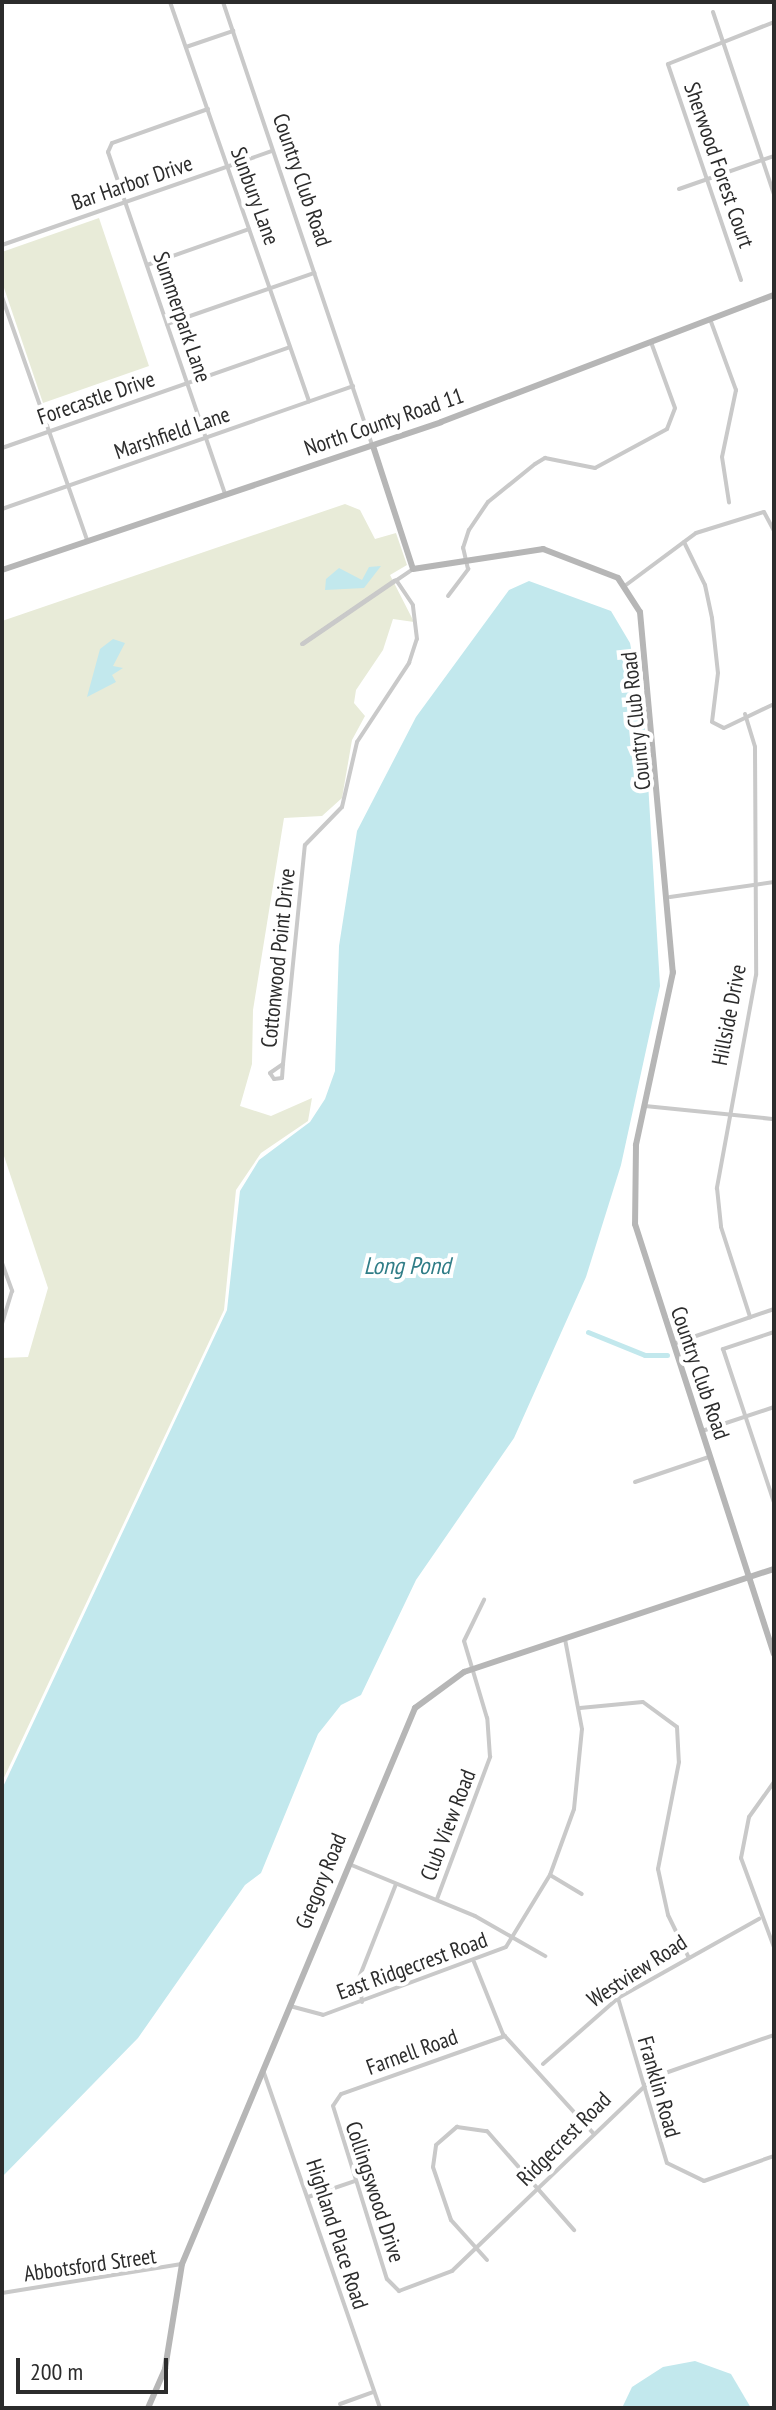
<!DOCTYPE html>
<style>
body{margin:0}
#map{position:relative;width:776px;height:2410px;overflow:hidden;background:#fff;font-family:"PT Sans Narrow",sans-serif}
div>[style]{position:absolute}
.green>*{inset:0;background:#e8ebd8}
.water>*{inset:0;background:#c2e8ed}
.canal>*{height:5px;margin:-2.5px;padding:0 2.5px;transform-origin:2.5px;border-radius:2.5px;background:#c2e8ed}
.street>*{height:4px;margin:-2px;padding:0 2px;transform-origin:2px;border-radius:2px;background:#c9c9c9}
.secondary>*{height:6px;margin:-3px;padding:0 3px;transform-origin:3px;border-radius:3px;background:#b6b6b6}
span{translate:-50% -50%;white-space:nowrap;text-align:center;line-height:1.15;-webkit-text-stroke:8px #fff;paint-order:stroke}
.street-label{font-size:22px;color:#2c2c2c}
.water-label{font-size:24px;color:#307d87;font-style:italic}
.frame{position:absolute;inset:0;border:4px solid #2c2c2c;pointer-events:none}
.scale{position:absolute;left:16px;top:2358px;width:152px;height:36px;box-sizing:border-box;border:4px solid #2c2c2c;border-top:0;padding-left:10px;font-size:24px;line-height:28px;white-space:nowrap;color:#2c2c2c;-webkit-text-stroke:6px #fff;paint-order:stroke}
</style>
<div id="map">
<div class="green">
<div style="clip-path:polygon(99px 218px,149px 366px,43px 403px,2px 282px,2px 252px)"></div>
<div style="clip-path:polygon(345px 504px,360px 510px,375px 539px,396px 533px,407px 565px,390px 575px,414px 622px,393px 619px,383px 650px,356px 690px,354px 703px,365px 716px,352px 740px,342px 798px,322px 816px,284px 818px,253px 1010px,252px 1064px,240px 1106px,271px 1116px,312px 1098px,308px 1121px,261px 1153px,236px 1190px,224px 1310px,2px 1782px,2px 1358px,28px 1357px,48px 1288px,2px 1150px,2px 621px)"></div>
</div>
<div class="water">
<div style="clip-path:polygon(381px 566px,364px 588px,325px 590px,326px 579px,339px 568px,362px 580px,369px 567px)"></div>
<div style="clip-path:polygon(529px 581px,611px 611px,630px 643px,644px 714px,660px 986px,621px 1165px,586px 1277px,514px 1438px,416px 1580px,361px 1695px,341px 1705px,318px 1734px,261px 1873px,245px 1885px,138px 2038px,2px 2177px,2px 1789px,227px 1310px,240px 1191px,259px 1160px,310px 1122px,325px 1099px,335px 1071px,339px 946px,357px 831px,416px 717px,509px 590px)"></div>
<div style="clip-path:polygon(113px 639px,125px 643px,113px 666px,123px 668px,112px 675px,116px 682px,87px 697px,100px 649px)"></div>
<div style="clip-path:polygon(695px 2361px,731px 2374px,751px 2408px,622px 2408px,632px 2387px,663px 2367px)"></div>
</div>
<div class="canal">
<div style="left:588px;top:1332px;width:61px;rotate:22deg"></div>
<div style="left:645px;top:1355px;width:22px"></div>
</div>
<div class="street">
<div style="left:170px;top:2px;width:423px;rotate:70.8deg"></div>
<div style="left:223px;top:2px;width:466px;rotate:71.4deg"></div>
<div style="left:713px;top:12px;width:192px;rotate:71.5deg"></div>
<div style="left:186px;top:47px;width:50px;rotate:-18.8deg"></div>
<div style="left:208px;top:109px;width:102px;rotate:160.5deg"></div>
<div style="left:112px;top:143px;width:10px;rotate:114deg"></div>
<div style="left:108px;top:152px;width:361px;rotate:71.1deg"></div>
<div style="left:679px;top:189px;width:101px;rotate:-19.2deg"></div>
<div style="left:2px;top:245px;width:286px;rotate:-19.2deg"></div>
<div style="left:147px;top:265px;width:108px;rotate:-19.4deg"></div>
<div style="left:741px;top:280px;width:228px;rotate:-108.7deg"></div>
<div style="left:668px;top:64px;width:114px;rotate:-21.6deg"></div>
<div style="left:2px;top:297px;width:257px;rotate:70.7deg"></div>
<div style="left:710px;top:319px;width:76px;rotate:69.9deg"></div>
<div style="left:736px;top:390px;width:68px;rotate:101.8deg"></div>
<div style="left:722px;top:457px;width:46px;rotate:81.2deg"></div>
<div style="left:167px;top:324px;width:156px;rotate:-19.1deg"></div>
<div style="left:2px;top:448px;width:305px;rotate:-19.3deg"></div>
<div style="left:2px;top:509px;width:372px;rotate:-19.3deg"></div>
<div style="left:684px;top:542px;width:48px;rotate:64deg"></div>
<div style="left:705px;top:585px;width:34px;rotate:78deg"></div>
<div style="left:712px;top:618px;width:55px;rotate:83.8deg"></div>
<div style="left:718px;top:673px;width:49px;rotate:97deg"></div>
<div style="left:712px;top:722px;width:13px;rotate:27deg"></div>
<div style="left:724px;top:728px;width:55px;rotate:-25.6deg"></div>
<div style="left:626px;top:585px;width:87px;rotate:-36.6deg"></div>
<div style="left:696px;top:533px;width:71px;rotate:-17.2deg"></div>
<div style="left:764px;top:512px;width:21px;rotate:62deg"></div>
<div style="left:448px;top:596px;width:34px;rotate:-53deg"></div>
<div style="left:468px;top:569px;width:22px;rotate:-103deg"></div>
<div style="left:463px;top:548px;width:19px;rotate:-72deg"></div>
<div style="left:469px;top:530px;width:34px;rotate:-56deg"></div>
<div style="left:488px;top:502px;width:60px;rotate:-39deg"></div>
<div style="left:535px;top:464px;width:12px;rotate:-31deg"></div>
<div style="left:545px;top:458px;width:51px;rotate:11.3deg"></div>
<div style="left:595px;top:468px;width:82px;rotate:-28.4deg"></div>
<div style="left:667px;top:429px;width:22px;rotate:-69deg"></div>
<div style="left:675px;top:408px;width:70px;rotate:-110deg"></div>
<div style="left:302px;top:644px;width:112px;rotate:-34.4deg"></div>
<div style="left:303px;top:644px;width:133px;rotate:-34.3deg"></div>
<div style="left:745px;top:714px;width:34px;rotate:73deg"></div>
<div style="left:755px;top:747px;width:228px;rotate:89.7deg"></div>
<div style="left:756px;top:975px;width:217px;rotate:100.4deg"></div>
<div style="left:717px;top:1188px;width:39px;rotate:84deg"></div>
<div style="left:721px;top:1227px;width:95px;rotate:72.1deg"></div>
<div style="left:670px;top:897px;width:105px;rotate:-8.2deg"></div>
<div style="left:283px;top:1064px;width:14px;rotate:94deg"></div>
<div style="left:282px;top:1078px;width:8px;rotate:173deg"></div>
<div style="left:274px;top:1079px;width:7px;rotate:-124deg"></div>
<div style="left:270px;top:1073px;width:16px;rotate:-35deg"></div>
<div style="left:283px;top:1064px;width:220px;rotate:-84.3deg"></div>
<div style="left:305px;top:845px;width:53px;rotate:-45.8deg"></div>
<div style="left:342px;top:807px;width:67px;rotate:-77deg"></div>
<div style="left:357px;top:742px;width:95px;rotate:-56.6deg"></div>
<div style="left:409px;top:663px;width:25px;rotate:-72deg"></div>
<div style="left:417px;top:639px;width:34px;rotate:-97deg"></div>
<div style="left:413px;top:605px;width:30px;rotate:-124deg"></div>
<div style="left:645px;top:1106px;width:130px;rotate:5.8deg"></div>
<div style="left:2px;top:1263px;width:30px;rotate:70deg"></div>
<div style="left:12px;top:1291px;width:34px;rotate:107deg"></div>
<div style="left:774px;top:1332px;width:54px;rotate:161.6deg"></div>
<div style="left:723px;top:1349px;width:161px;rotate:71.6deg"></div>
<div style="left:673px;top:1344px;width:107px;rotate:-19.1deg"></div>
<div style="left:702px;top:1431px;width:76px;rotate:-18.4deg"></div>
<div style="left:635px;top:1482px;width:78px;rotate:-18.7deg"></div>
<div style="left:580px;top:1708px;width:63px;rotate:-5.4deg"></div>
<div style="left:643px;top:1702px;width:42px;rotate:36.3deg"></div>
<div style="left:677px;top:1727px;width:35px;rotate:87deg"></div>
<div style="left:679px;top:1762px;width:109px;rotate:101.1deg"></div>
<div style="left:658px;top:1869px;width:47px;rotate:77.7deg"></div>
<div style="left:668px;top:1915px;width:46px;rotate:64deg"></div>
<div style="left:774px;top:1782px;width:43px;rotate:125.5deg"></div>
<div style="left:749px;top:1817px;width:42px;rotate:101deg"></div>
<div style="left:741px;top:1858px;width:95px;rotate:69.7deg"></div>
<div style="left:349px;top:1864px;width:136px;rotate:22.4deg"></div>
<div style="left:475px;top:1916px;width:81px;rotate:29.7deg"></div>
<div style="left:550px;top:1875px;width:37px;rotate:31deg"></div>
<div style="left:437px;top:1899px;width:152px;rotate:-69.5deg"></div>
<div style="left:490px;top:1757px;width:39px;rotate:-94deg"></div>
<div style="left:487px;top:1718px;width:80px;rotate:-106.6deg"></div>
<div style="left:464px;top:1641px;width:46px;rotate:-64deg"></div>
<div style="left:474px;top:1962px;width:78px;rotate:68.1deg"></div>
<div style="left:503px;top:2034px;width:134px;rotate:47.7deg"></div>
<div style="left:618px;top:1998px;width:172px;rotate:73.5deg"></div>
<div style="left:667px;top:2163px;width:41px;rotate:25.9deg"></div>
<div style="left:704px;top:2181px;width:74px;rotate:-19.7deg"></div>
<div style="left:362px;top:2002px;width:24px;rotate:-97deg"></div>
<div style="left:359px;top:1978px;width:101px;rotate:-68.5deg"></div>
<div style="left:290px;top:2006px;width:34px;rotate:15deg"></div>
<div style="left:323px;top:2015px;width:195px;rotate:-20.4deg"></div>
<div style="left:506px;top:1947px;width:84px;rotate:-58.6deg"></div>
<div style="left:550px;top:1875px;width:70px;rotate:-70deg"></div>
<div style="left:574px;top:1809px;width:80px;rotate:-84.3deg"></div>
<div style="left:582px;top:1729px;width:92px;rotate:-100.7deg"></div>
<div style="left:505px;top:2036px;width:174px;rotate:160.5deg"></div>
<div style="left:341px;top:2094px;width:14px;rotate:124deg"></div>
<div style="left:333px;top:2106px;width:181px;rotate:72.7deg"></div>
<div style="left:387px;top:2279px;width:17px;rotate:45deg"></div>
<div style="left:399px;top:2291px;width:57px;rotate:-20.7deg"></div>
<div style="left:452px;top:2271px;width:280px;rotate:-43.8deg"></div>
<div style="left:654px;top:2077px;width:127px;rotate:-19.3deg"></div>
<div style="left:543px;top:2064px;width:100px;rotate:-41.3deg"></div>
<div style="left:618px;top:1998px;width:162px;rotate:-29.3deg"></div>
<div style="left:263px;top:2070px;width:358px;rotate:70.9deg"></div>
<div style="left:308px;top:2197px;width:50px;rotate:-18.8deg"></div>
<div style="left:487px;top:2260px;width:54px;rotate:-132deg"></div>
<div style="left:451px;top:2220px;width:56px;rotate:-108.8deg"></div>
<div style="left:433px;top:2167px;width:22px;rotate:-82deg"></div>
<div style="left:436px;top:2145px;width:28px;rotate:-41deg"></div>
<div style="left:457px;top:2127px;width:30px;rotate:8deg"></div>
<div style="left:487px;top:2131px;width:132px;rotate:48.7deg"></div>
<div style="left:2px;top:2293px;width:182px;rotate:-9.2deg"></div>
<div style="left:340px;top:2404px;width:35px;rotate:-20deg"></div>
</div>
<div class="secondary">
<div style="left:373px;top:446px;width:129px;rotate:72deg"></div>
<div style="left:413px;top:569px;width:132px;rotate:-8.7deg"></div>
<div style="left:543px;top:549px;width:80px;rotate:21.1deg"></div>
<div style="left:618px;top:578px;width:40px;rotate:57.1deg"></div>
<div style="left:640px;top:612px;width:362px;rotate:84.8deg"></div>
<div style="left:673px;top:972px;width:177px;rotate:102.1deg"></div>
<div style="left:636px;top:1145px;width:79px;rotate:90.7deg"></div>
<div style="left:635px;top:1224px;width:452px;rotate:72.1deg"></div>
<div style="left:2px;top:570px;width:463px;rotate:-18.6deg"></div>
<div style="left:441px;top:422px;width:356px;rotate:-20.9deg"></div>
<div style="left:148px;top:2408px;width:43px;rotate:-66.4deg"></div>
<div style="left:165px;top:2369px;width:106px;rotate:-80.8deg"></div>
<div style="left:182px;top:2264px;width:603px;rotate:-67.26deg"></div>
<div style="left:415px;top:1708px;width:61px;rotate:-36.3deg"></div>
<div style="left:464px;top:1672px;width:327px;rotate:-18.4deg"></div>
</div>
<div class="street-label">
<span style="left:719px;top:165px;rotate:71deg">Sherwood Forest Court</span>
<span style="left:302px;top:180px;rotate:71deg">Country Club Road</span>
<span style="left:132px;top:183px;rotate:-19deg">Bar Harbor Drive</span>
<span style="left:255px;top:196px;rotate:70deg">Sunbury Lane</span>
<span style="left:182px;top:317px;rotate:71deg">Summerpark Lane</span>
<span style="left:96px;top:398px;rotate:-19deg">Forecastle Drive</span>
<span style="left:384px;top:422px;rotate:-19deg">North County Road 11</span>
<span style="left:172px;top:433px;rotate:-19deg">Marshfield Lane</span>
<span style="left:636px;top:721px;rotate:-96deg">Country Club Road</span>
<span style="left:278px;top:958px;rotate:-84deg">Cottonwood Point Drive</span>
<span style="left:729px;top:1015px;rotate:-79deg">Hillside Drive</span>
<span style="left:700px;top:1373px;rotate:71deg">Country Club Road</span>
<span style="left:448px;top:1825px;rotate:-69deg">Club View Road</span>
<span style="left:321px;top:1881px;rotate:-68deg">Gregory Road</span>
<span style="left:412px;top:1966px;rotate:-20deg">East Ridgecrest Road</span>
<span style="left:637px;top:1971px;rotate:-33deg">Westview Road</span>
<span style="left:412px;top:2052px;rotate:-20deg">Farnell Road</span>
<span style="left:659px;top:2087px;rotate:74deg">Franklin Road</span>
<span style="left:564px;top:2139px;rotate:-45deg">Ridgecrest Road</span>
<span style="left:375px;top:2192px;rotate:72deg">Collingswood Drive</span>
<span style="left:337px;top:2234px;rotate:72deg">Highland Place Road</span>
<span style="left:90px;top:2265px;rotate:-8deg">Abbotsford Street</span>
</div>
<div class="water-label">
<span style="left:407px;top:1266px">Long Pond</span>
</div>
<div class="frame"></div>
<div class="scale">200 m</div>
</div>
